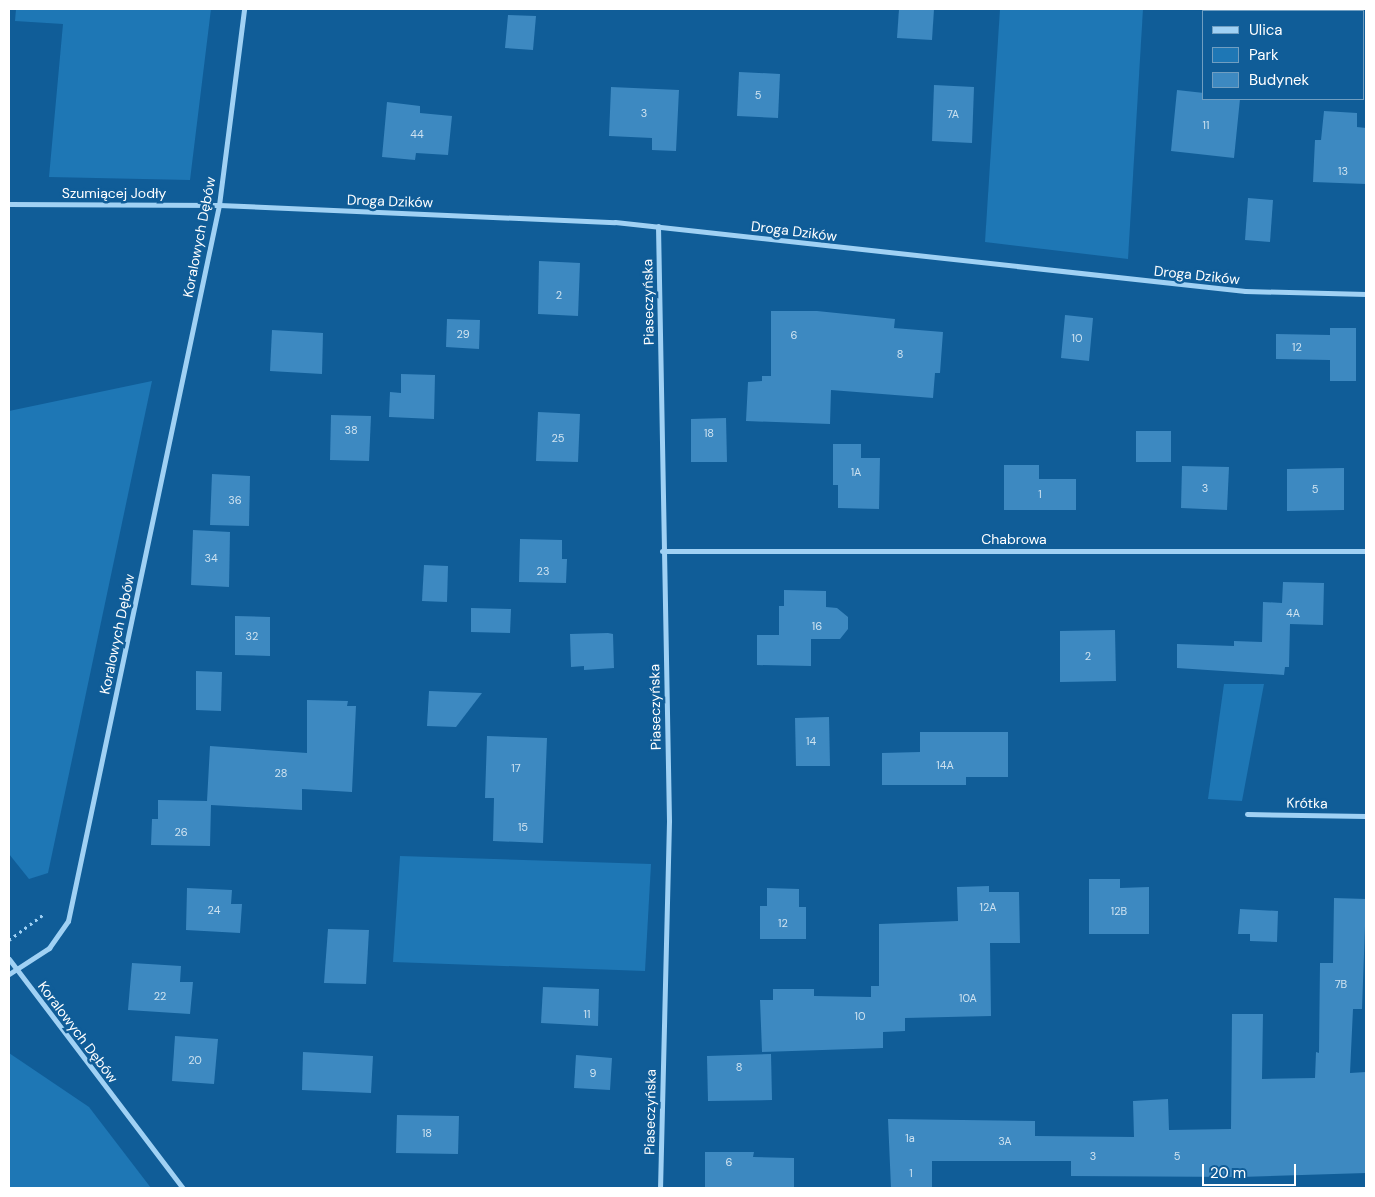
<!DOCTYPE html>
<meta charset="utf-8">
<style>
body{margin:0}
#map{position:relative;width:1375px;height:1197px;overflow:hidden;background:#105d98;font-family:"DM Sans",sans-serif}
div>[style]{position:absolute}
.green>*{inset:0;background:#1e77b5}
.building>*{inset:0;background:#3d89c1}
.path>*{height:3px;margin-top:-1.5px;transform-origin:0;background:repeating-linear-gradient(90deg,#a0d1f4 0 2.5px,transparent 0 6.5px)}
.street>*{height:5px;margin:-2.5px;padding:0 2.5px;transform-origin:2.5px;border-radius:2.5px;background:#a0d1f4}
span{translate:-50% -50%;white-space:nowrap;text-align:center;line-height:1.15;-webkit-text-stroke:5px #105d98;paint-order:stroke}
.number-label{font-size:11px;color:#cee2f0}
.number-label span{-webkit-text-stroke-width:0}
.street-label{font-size:14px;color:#fff}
.frame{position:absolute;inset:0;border:10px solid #fff;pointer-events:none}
.legend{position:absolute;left:1202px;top:10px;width:162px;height:90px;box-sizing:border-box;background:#105d98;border:1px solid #709ec1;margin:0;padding:6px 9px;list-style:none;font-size:15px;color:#fff}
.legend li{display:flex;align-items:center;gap:10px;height:25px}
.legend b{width:25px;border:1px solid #709ec1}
.scale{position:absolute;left:1202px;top:1164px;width:94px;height:22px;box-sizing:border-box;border:2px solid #fff;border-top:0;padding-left:6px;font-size:15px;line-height:18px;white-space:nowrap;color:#fff;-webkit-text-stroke:4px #105d98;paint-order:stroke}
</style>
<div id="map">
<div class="green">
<div style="clip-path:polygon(16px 9px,211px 9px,190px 180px,49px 177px,63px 24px,15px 21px)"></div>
<div style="clip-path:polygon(1000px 9px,1143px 9px,1128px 259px,985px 242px)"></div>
<div style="clip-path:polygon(152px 381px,48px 873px,29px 879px,9px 854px,9px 411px)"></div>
<div style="clip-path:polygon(1224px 684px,1264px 684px,1242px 801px,1208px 799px)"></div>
<div style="clip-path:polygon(400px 856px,651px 864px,645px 971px,393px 962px)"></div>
<div style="clip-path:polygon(9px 1053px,89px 1107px,151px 1188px,9px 1188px)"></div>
</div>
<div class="building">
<div style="clip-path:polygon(899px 9px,934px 9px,932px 40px,897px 38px)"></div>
<div style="clip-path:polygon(508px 15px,536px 16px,533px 50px,505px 48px)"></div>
<div style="clip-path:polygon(739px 72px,780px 74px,778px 118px,737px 116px)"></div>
<div style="clip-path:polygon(934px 85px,974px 87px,972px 143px,932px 141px)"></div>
<div style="clip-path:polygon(611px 87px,679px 90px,676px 151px,652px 150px,652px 138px,609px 136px)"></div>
<div style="clip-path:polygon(1177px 90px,1204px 93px,1204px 99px,1240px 99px,1234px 158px,1171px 151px)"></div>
<div style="clip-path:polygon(387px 102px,420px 106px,420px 113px,452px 116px,448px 155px,416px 153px,415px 160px,382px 157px)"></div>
<div style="clip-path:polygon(1324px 111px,1357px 113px,1357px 127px,1366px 128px,1366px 184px,1313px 182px,1315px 140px,1321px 140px)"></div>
<div style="clip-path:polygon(1248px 198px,1273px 200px,1270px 242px,1245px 240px)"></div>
<div style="clip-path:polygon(539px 261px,580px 263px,578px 316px,538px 314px)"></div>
<div style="clip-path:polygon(771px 311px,817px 311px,895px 319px,894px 328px,943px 332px,940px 373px,935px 373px,933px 398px,831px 390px,830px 424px,746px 421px,748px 382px,762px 381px,762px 376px,771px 376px)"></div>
<div style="clip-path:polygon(1065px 315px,1093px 318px,1089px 361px,1061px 358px)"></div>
<div style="clip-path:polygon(447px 319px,480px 320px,479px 349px,446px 347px)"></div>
<div style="clip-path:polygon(1330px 328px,1356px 328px,1356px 381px,1330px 381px,1330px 360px,1276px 359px,1276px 334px,1330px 335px)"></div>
<div style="clip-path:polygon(272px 330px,323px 333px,322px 374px,270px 371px)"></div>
<div style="clip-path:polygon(401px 374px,435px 375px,434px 419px,389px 417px,390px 392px,401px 393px)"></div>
<div style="clip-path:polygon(538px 412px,580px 414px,578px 462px,536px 461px)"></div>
<div style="clip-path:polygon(331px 415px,371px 416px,369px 461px,330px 460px)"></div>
<div style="clip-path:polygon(726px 418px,727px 462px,691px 462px,691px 419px)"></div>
<div style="clip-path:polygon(1136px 431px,1171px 431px,1171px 462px,1136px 462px)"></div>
<div style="clip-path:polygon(833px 444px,861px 444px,861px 458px,880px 458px,879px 509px,838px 508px,838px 485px,833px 485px)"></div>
<div style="clip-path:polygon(1004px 465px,1039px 465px,1039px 479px,1076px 479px,1076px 510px,1004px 510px)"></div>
<div style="clip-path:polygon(1182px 466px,1229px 467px,1227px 510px,1181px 508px)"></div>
<div style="clip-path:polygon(1344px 468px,1344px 510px,1287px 511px,1287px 469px)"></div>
<div style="clip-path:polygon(212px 474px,250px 476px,249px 526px,210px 525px)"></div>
<div style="clip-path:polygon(193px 530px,230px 532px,229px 587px,191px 585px)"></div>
<div style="clip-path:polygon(520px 539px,562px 540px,562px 559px,567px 559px,566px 583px,519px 582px)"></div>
<div style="clip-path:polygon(424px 565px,448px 566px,447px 602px,422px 601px)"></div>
<div style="clip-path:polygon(1283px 582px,1324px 583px,1323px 625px,1290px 624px,1289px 667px,1285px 667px,1284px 675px,1177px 668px,1177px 644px,1234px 646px,1234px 641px,1262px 642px,1263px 602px,1282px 603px)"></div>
<div style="clip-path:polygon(784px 590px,826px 591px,826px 607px,837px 608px,848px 617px,848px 629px,840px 639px,811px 639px,811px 666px,757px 665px,757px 635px,779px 635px,779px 606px,784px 606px)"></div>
<div style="clip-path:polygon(471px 608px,511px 609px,510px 633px,471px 632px)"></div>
<div style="clip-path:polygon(235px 616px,270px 617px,270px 656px,235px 655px)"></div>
<div style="clip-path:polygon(1115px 630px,1116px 681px,1060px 682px,1060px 631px)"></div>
<div style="clip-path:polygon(608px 633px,613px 634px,614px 668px,584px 670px,584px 666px,571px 667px,570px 634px)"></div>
<div style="clip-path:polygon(196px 671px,222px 672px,221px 711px,196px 710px)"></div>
<div style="clip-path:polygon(429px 691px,482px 693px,456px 727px,427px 726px)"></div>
<div style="clip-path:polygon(307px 700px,348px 701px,347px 706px,356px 706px,352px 792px,302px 789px,302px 810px,211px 805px,210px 846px,151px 845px,152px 819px,158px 819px,158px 800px,207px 801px,210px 746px,307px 753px)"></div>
<div style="clip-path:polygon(829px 717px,830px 766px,796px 766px,795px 718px)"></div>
<div style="clip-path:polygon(920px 732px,1008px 732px,1008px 777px,966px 777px,966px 785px,882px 785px,882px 753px,920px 752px)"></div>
<div style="clip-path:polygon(487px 736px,547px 738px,543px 843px,493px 841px,494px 798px,485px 798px)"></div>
<div style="clip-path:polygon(1089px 879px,1120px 879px,1120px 888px,1149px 887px,1149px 934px,1089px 934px)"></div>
<div style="clip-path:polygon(989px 886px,989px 892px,1019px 892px,1020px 943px,990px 943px,991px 1016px,905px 1018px,905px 1031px,883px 1032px,883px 1048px,762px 1052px,760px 1000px,773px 1000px,773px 989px,814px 989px,814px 996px,871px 997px,871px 986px,879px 986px,879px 924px,958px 921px,957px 887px)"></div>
<div style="clip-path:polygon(187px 888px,232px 890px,231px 904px,242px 904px,240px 933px,186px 930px)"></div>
<div style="clip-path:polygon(767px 888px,799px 889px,799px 907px,806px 907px,806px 939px,760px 939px,760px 906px,767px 906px)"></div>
<div style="clip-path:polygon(1334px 898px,1366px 899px,1362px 1009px,1353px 1009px,1350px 1073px,1366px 1072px,1366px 1173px,1240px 1177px,1071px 1176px,1071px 1161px,932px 1161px,932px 1188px,891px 1188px,888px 1119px,1035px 1121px,1035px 1136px,1134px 1137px,1133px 1101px,1168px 1099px,1169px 1130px,1231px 1129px,1232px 1014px,1263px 1014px,1262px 1079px,1315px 1078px,1316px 1052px,1319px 1053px,1320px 963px,1333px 963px)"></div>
<div style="clip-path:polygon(1240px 909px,1278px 911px,1277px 942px,1250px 941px,1250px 934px,1238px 934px)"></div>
<div style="clip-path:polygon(328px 929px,369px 930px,366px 984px,324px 983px)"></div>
<div style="clip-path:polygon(132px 963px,181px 966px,180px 982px,193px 982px,190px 1014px,128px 1010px)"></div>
<div style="clip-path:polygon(543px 987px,599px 989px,598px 1026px,541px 1023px)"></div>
<div style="clip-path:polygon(175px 1036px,218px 1039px,214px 1084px,172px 1081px)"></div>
<div style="clip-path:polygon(303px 1052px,373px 1056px,371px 1093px,302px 1090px)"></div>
<div style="clip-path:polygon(771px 1054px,772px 1100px,708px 1101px,707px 1056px)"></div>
<div style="clip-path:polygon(576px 1055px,612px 1058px,610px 1090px,574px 1088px)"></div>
<div style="clip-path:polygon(397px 1115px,459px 1116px,458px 1154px,396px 1153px)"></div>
<div style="clip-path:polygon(705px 1152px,754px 1152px,753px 1157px,794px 1158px,794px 1188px,705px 1188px)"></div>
</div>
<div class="path">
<div style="left:9px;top:940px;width:44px;rotate:-36.6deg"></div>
</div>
<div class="street">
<div style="left:9px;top:204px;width:210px;rotate:0.3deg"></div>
<div style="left:219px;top:205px;width:396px;rotate:2.5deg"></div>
<div style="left:615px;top:222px;width:634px;rotate:6.25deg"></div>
<div style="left:1245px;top:291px;width:121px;rotate:1.4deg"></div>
<div style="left:658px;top:226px;width:595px;rotate:88.94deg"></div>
<div style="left:669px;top:821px;width:367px;rotate:91.4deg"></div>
<div style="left:662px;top:551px;width:704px"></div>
<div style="left:1247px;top:814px;width:119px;rotate:1deg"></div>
<div style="left:9px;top:959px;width:288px;rotate:52.8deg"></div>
<div style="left:9px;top:974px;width:48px;rotate:-33deg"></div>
<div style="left:49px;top:948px;width:33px;rotate:-55deg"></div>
<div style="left:68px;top:921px;width:732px;rotate:-78.09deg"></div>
<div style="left:219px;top:205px;width:198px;rotate:-82.7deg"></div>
</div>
<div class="number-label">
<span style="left:758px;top:95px">5</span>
<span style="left:644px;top:113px">3</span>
<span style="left:953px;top:114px">7A</span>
<span style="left:1206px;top:125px">11</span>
<span style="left:417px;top:134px">44</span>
<span style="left:1343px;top:171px">13</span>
<span style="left:559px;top:295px">2</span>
<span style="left:463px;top:334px">29</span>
<span style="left:794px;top:335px">6</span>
<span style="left:1077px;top:338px">10</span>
<span style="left:1297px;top:347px">12</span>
<span style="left:900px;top:354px">8</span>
<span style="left:351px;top:430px">38</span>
<span style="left:709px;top:433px">18</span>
<span style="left:558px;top:438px">25</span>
<span style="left:856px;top:472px">1A</span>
<span style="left:1205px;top:488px">3</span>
<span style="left:1315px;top:489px">5</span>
<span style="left:1040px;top:494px">1</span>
<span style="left:235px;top:500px">36</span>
<span style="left:211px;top:558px">34</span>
<span style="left:543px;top:571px">23</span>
<span style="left:1293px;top:613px">4A</span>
<span style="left:817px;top:626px">16</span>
<span style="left:252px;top:636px">32</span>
<span style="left:1088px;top:656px">2</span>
<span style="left:811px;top:741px">14</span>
<span style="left:945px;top:765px">14A</span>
<span style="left:516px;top:768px">17</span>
<span style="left:281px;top:773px">28</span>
<span style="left:523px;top:827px">15</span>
<span style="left:181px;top:832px">26</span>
<span style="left:988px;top:907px">12A</span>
<span style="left:214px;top:910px">24</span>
<span style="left:1119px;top:911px">12B</span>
<span style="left:783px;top:923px">12</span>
<span style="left:1341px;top:984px">7B</span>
<span style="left:160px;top:996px">22</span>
<span style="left:968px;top:998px">10A</span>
<span style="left:587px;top:1014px">11</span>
<span style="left:860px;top:1016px">10</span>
<span style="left:195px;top:1060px">20</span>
<span style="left:739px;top:1067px">8</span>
<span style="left:593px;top:1073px">9</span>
<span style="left:427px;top:1133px">18</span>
<span style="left:910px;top:1138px">1a</span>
<span style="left:1005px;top:1141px">3A</span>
<span style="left:1093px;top:1156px">3</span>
<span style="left:1177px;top:1156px">5</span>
<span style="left:729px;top:1162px">6</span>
<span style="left:911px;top:1173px">1</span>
</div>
<div class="street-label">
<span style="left:114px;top:193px">Szumiącej Jodły</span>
<span style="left:390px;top:201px;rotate:2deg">Droga Dzików</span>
<span style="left:794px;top:231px;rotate:7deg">Droga Dzików</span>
<span style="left:199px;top:237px;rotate:-79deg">Koralowych Dębów</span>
<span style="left:1197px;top:275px;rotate:6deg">Droga Dzików</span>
<span style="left:648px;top:302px;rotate:-91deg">Piaseczyńska</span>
<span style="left:1014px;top:539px">Chabrowa</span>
<span style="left:117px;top:634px;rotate:-78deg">Koralowych Dębów</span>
<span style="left:655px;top:707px;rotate:-91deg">Piaseczyńska</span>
<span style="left:1307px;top:803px;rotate:1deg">Krótka</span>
<span style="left:78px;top:1032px;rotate:53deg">Koralowych Dębów</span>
<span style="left:650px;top:1112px;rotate:-89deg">Piaseczyńska</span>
</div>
<div class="frame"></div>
<ul class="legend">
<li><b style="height:6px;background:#a0d1f4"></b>Ulica</li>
<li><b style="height:14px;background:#1e77b5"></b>Park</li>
<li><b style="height:14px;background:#3d89c1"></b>Budynek</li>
</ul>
<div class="scale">20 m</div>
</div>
